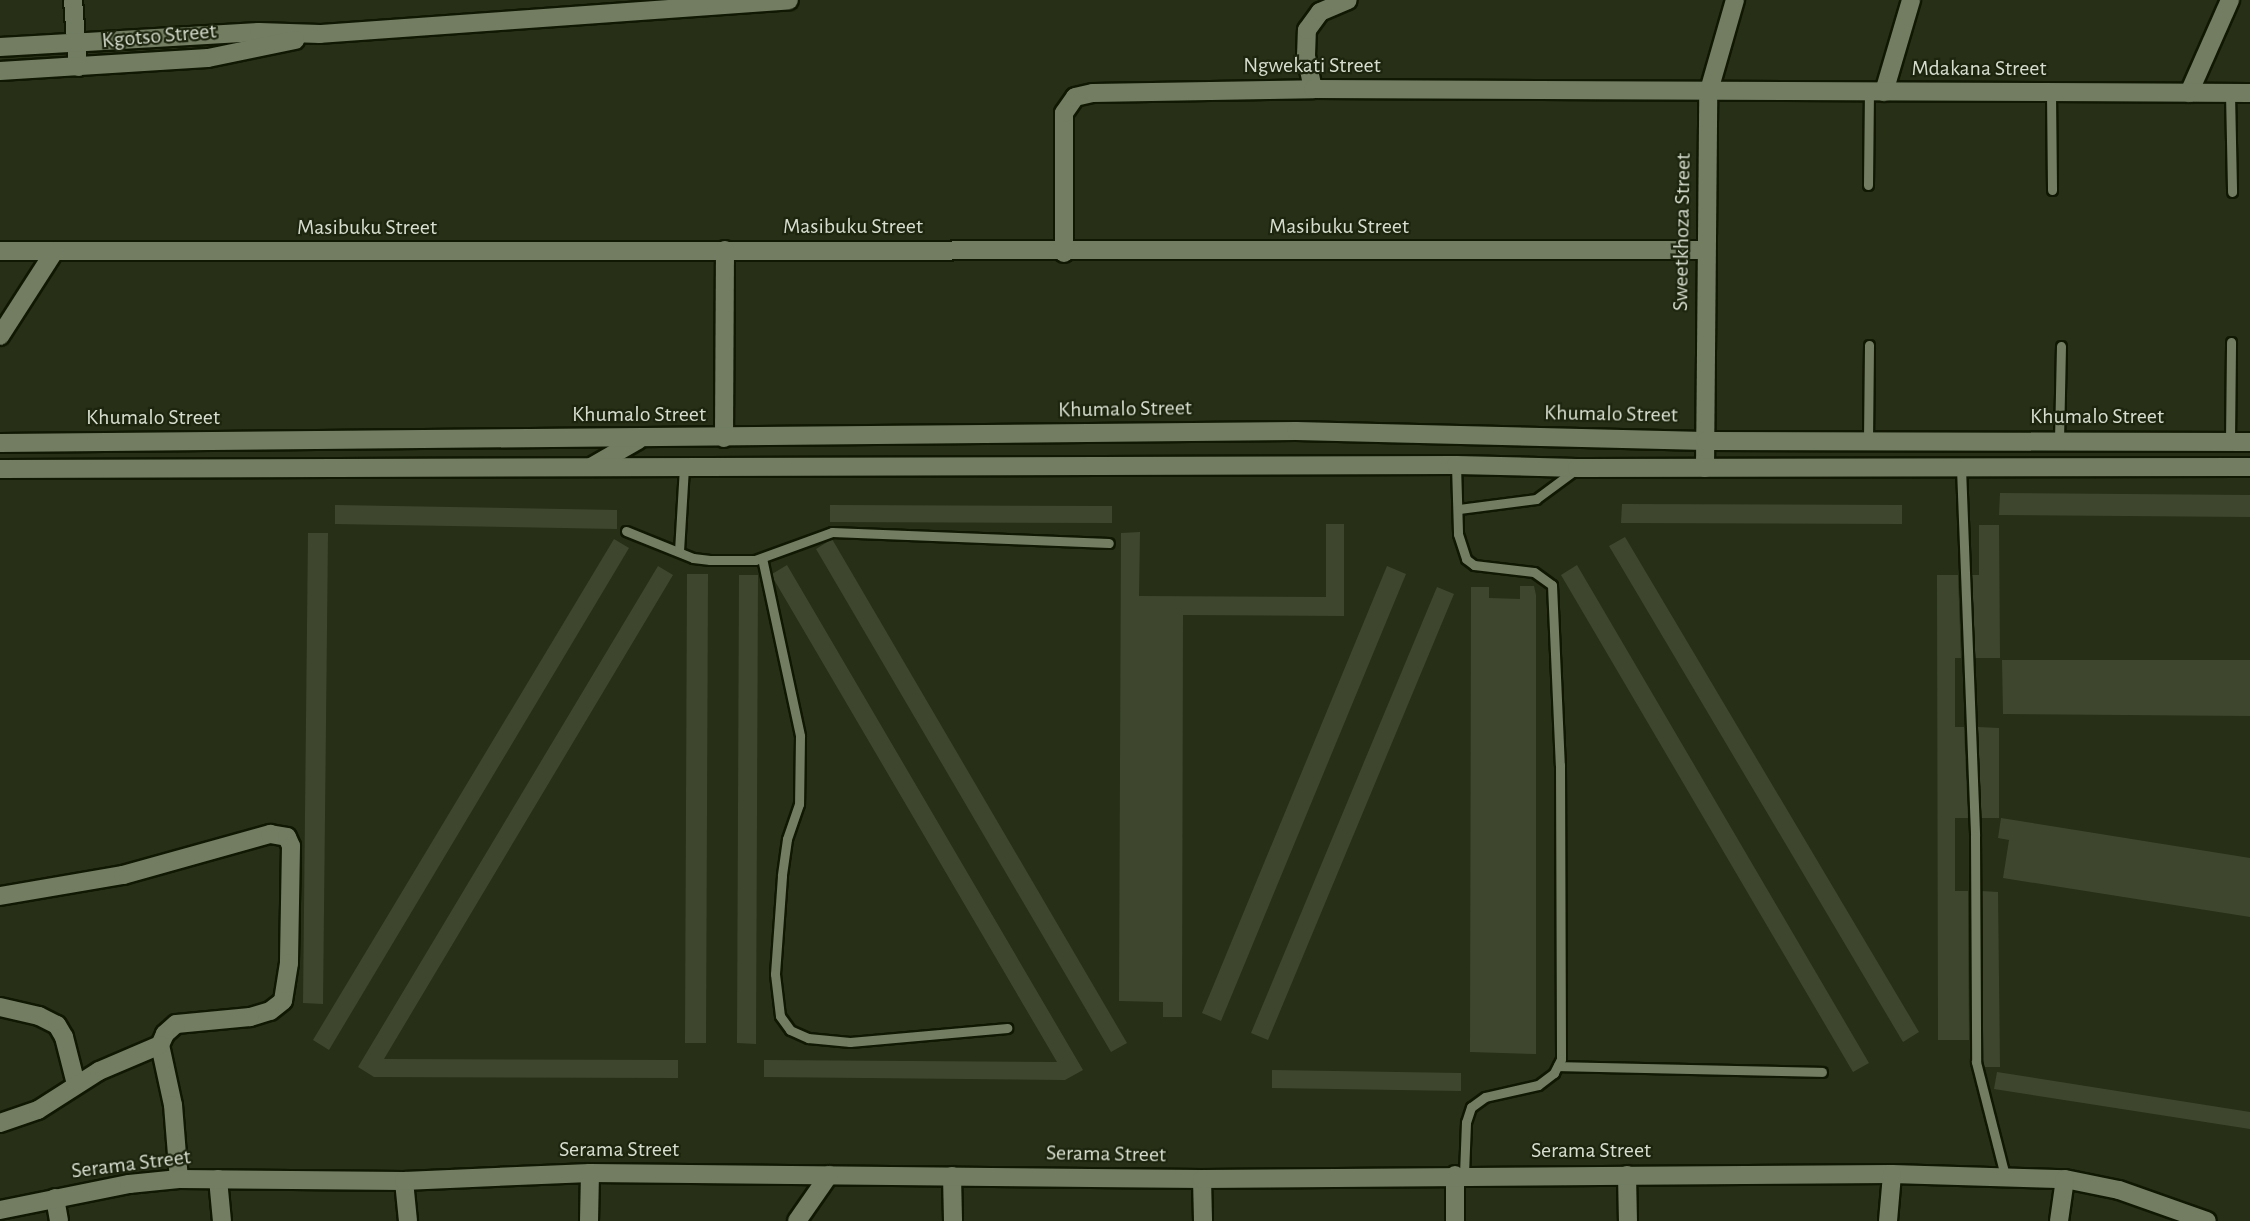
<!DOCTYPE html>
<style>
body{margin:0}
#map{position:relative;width:2250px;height:1221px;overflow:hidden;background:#272f17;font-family:"Alegreya Sans",sans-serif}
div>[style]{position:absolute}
.building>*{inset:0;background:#3e472e}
.roads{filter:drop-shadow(2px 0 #101702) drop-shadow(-2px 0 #101702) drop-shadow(0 2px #101702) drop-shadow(0 -2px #101702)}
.lane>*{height:9px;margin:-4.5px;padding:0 4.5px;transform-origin:4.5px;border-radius:4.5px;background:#727d62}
.street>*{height:18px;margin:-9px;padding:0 9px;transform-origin:9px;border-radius:9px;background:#727d62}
.secondary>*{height:18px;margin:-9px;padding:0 9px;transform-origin:9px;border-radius:9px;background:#727d62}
span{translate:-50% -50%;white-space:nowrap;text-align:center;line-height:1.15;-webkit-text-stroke:4.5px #1d250e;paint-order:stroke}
.street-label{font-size:22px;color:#d8decf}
</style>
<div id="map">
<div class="building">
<div style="clip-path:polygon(2000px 493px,2250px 495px,2250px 517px,1999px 515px)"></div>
<div style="clip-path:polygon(1622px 504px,1902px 505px,1902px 524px,1621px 523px)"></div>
<div style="clip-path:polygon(335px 505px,617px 510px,617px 529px,335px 524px)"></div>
<div style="clip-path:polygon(830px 505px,1112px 506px,1112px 523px,830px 522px)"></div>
<div style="clip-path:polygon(1326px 524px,1344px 524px,1344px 616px,1183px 615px,1182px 1017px,1163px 1017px,1163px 1002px,1119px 1001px,1121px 533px,1140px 532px,1139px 596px,1326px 597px)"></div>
<div style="clip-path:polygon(1979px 525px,1999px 525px,2000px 658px,1975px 658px,1972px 575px,1979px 575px)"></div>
<div style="clip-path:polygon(308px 533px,328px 533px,323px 1004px,303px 1003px)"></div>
<div style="clip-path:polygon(1625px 537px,1919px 1032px,1903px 1042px,1609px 546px)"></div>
<div style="clip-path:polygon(614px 539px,629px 548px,329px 1050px,313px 1040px)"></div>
<div style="clip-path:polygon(832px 539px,1127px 1043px,1111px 1052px,816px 549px)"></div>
<div style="clip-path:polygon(787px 565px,1083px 1070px,1065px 1080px,764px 1077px,764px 1060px,1057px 1062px,773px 578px,772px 574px)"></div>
<div style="clip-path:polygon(1577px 565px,1869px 1063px,1853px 1072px,1561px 575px)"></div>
<div style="clip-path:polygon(658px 566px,673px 575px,384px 1059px,678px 1060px,678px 1078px,374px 1077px,358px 1067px)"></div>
<div style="clip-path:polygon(1387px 566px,1406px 574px,1221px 1021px,1202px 1013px)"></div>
<div style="clip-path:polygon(687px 574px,708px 574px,706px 1043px,685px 1043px)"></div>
<div style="clip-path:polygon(739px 575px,758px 575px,756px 1044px,737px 1043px)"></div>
<div style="clip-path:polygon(1937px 575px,1958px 575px,1961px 658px,1955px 658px,1955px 727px,1964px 727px,1968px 818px,1955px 818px,1955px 891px,1968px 891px,1969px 1040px,1938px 1040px)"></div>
<div style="clip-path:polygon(1520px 586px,1534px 586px,1536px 595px,1536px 1054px,1470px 1052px,1471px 587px,1489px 587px,1489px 598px,1520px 599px)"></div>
<div style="clip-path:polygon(1437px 587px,1454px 594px,1268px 1040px,1251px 1033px)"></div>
<div style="clip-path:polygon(2002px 660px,2250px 660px,2250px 716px,2003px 714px)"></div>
<div style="clip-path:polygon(1978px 727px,1999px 728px,1999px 818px,1981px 818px)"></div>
<div style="clip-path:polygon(2001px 818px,2250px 858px,2250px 917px,2003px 878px,2009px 840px,1998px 838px)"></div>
<div style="clip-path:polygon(1982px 891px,1998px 892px,2000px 1067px,1984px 1067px,1983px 1061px)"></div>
<div style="clip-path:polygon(1272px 1070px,1461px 1073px,1461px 1091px,1272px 1088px)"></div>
<div style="clip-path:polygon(1997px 1072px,2250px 1112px,2250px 1129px,1994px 1089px)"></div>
</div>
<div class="roads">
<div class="lane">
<div style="left:2051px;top:93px;width:97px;rotate:89.4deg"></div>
<div style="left:2230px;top:93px;width:99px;rotate:88.8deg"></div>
<div style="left:1868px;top:185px;width:93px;rotate:-89.4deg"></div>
<div style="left:1868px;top:441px;width:96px;rotate:-89.4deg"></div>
<div style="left:2059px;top:441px;width:95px;rotate:-88.8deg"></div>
<div style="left:2230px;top:442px;width:100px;rotate:-89.4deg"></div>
<div style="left:1456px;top:465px;width:69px;rotate:88.3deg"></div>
<div style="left:1458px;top:534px;width:26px;rotate:72deg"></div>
<div style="left:1466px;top:559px;width:10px;rotate:37deg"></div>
<div style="left:1474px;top:565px;width:60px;rotate:6.7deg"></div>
<div style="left:1534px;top:572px;width:22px;rotate:36deg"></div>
<div style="left:1552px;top:585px;width:180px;rotate:87.5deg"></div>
<div style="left:1560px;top:765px;width:294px;rotate:89.8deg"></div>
<div style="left:1561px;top:1059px;width:16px;rotate:117deg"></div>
<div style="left:1554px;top:1073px;width:20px;rotate:143deg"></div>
<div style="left:1538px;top:1085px;width:54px;rotate:167.2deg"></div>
<div style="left:1485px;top:1097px;width:17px;rotate:144deg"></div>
<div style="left:1471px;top:1107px;width:16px;rotate:108deg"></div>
<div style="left:1466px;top:1122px;width:53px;rotate:92.2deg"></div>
<div style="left:1961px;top:468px;width:368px;rotate:87.8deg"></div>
<div style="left:1975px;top:836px;width:226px;rotate:89.7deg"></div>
<div style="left:1976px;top:1062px;width:118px;rotate:75.7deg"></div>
<div style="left:1459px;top:509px;width:78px;rotate:-7.4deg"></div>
<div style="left:1536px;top:499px;width:49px;rotate:-36.6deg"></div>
<div style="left:626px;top:531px;width:72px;rotate:21.9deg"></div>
<div style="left:693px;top:558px;width:17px;rotate:7deg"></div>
<div style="left:710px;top:560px;width:45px"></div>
<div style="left:755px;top:560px;width:82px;rotate:-20deg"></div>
<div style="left:832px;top:532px;width:277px;rotate:2.3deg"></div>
<div style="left:679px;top:551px;width:84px;rotate:-86.6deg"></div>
<div style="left:762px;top:558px;width:182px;rotate:77.9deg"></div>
<div style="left:800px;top:736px;width:68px;rotate:90.8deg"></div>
<div style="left:799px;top:804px;width:37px;rotate:109deg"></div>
<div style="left:787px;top:839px;width:37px;rotate:98deg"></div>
<div style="left:782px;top:876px;width:98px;rotate:94.1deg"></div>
<div style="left:775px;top:974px;width:42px;rotate:83.2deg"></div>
<div style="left:780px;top:1016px;width:17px;rotate:54deg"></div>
<div style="left:790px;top:1030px;width:20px;rotate:24deg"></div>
<div style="left:808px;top:1038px;width:42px;rotate:5.4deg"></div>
<div style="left:850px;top:1042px;width:158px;rotate:-5.1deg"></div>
<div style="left:1558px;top:1066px;width:264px;rotate:1.3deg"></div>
</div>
<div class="street">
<div style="left:73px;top:0;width:67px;rotate:85.7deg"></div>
<div style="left:1313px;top:89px;width:34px;rotate:-102deg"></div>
<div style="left:1306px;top:56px;width:26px;rotate:-88deg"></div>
<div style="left:1307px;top:30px;width:22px;rotate:-54deg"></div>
<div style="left:1320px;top:12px;width:30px;rotate:-23deg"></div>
<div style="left:1884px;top:92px;width:96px;rotate:-73.6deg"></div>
<div style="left:2189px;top:93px;width:102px;rotate:-66.2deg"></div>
<div style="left:0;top:251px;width:1706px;rotate:-0.03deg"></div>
<div style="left:1064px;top:253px;width:140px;rotate:-90deg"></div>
<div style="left:1064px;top:113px;width:19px;rotate:-55deg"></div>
<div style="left:1075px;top:97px;width:18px;rotate:-13deg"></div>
<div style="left:1093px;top:93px;width:220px;rotate:-1deg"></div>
<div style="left:1313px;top:89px;width:937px;rotate:0.24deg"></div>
<div style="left:0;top:336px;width:100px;rotate:-57.3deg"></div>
<div style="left:724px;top:438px;width:188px;rotate:-89.7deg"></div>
<div style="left:591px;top:467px;width:54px;rotate:-29.9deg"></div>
<div style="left:1705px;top:468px;width:374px;rotate:-89.5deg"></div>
<div style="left:1708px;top:94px;width:98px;rotate:-74deg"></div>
<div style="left:0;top:896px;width:125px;rotate:-9.7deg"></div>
<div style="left:123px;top:875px;width:153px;rotate:-15.6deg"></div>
<div style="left:270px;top:834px;width:17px;rotate:10deg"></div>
<div style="left:287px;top:837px;width:10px;rotate:66deg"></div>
<div style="left:291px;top:846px;width:117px;rotate:91deg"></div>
<div style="left:289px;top:963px;width:38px;rotate:99deg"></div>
<div style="left:283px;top:1001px;width:16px;rotate:142deg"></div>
<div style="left:270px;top:1011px;width:21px;rotate:163deg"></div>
<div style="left:250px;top:1017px;width:74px;rotate:174.6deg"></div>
<div style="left:176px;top:1024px;width:15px;rotate:138deg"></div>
<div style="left:165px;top:1034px;width:12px;rotate:114deg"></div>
<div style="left:160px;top:1045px;width:61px;rotate:77.8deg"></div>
<div style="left:173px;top:1105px;width:74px;rotate:85.4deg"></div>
<div style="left:0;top:1007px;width:40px;rotate:13deg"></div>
<div style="left:39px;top:1016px;width:20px;rotate:27deg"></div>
<div style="left:57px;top:1025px;width:14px;rotate:60deg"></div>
<div style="left:64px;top:1037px;width:49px;rotate:75.7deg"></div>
<div style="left:0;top:1123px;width:40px;rotate:-18.9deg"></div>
<div style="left:38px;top:1110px;width:72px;rotate:-32.6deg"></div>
<div style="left:99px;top:1071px;width:66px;rotate:-23.1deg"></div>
<div style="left:1455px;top:1175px;width:46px;rotate:90deg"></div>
<div style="left:1627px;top:1175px;width:46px;rotate:88.8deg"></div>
<div style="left:952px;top:1176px;width:45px;rotate:88.7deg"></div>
<div style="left:218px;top:1179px;width:42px;rotate:84.6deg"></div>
<div style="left:1202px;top:1179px;width:42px;rotate:88.6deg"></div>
<div style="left:404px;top:1181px;width:40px;rotate:84.3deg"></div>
<div style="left:55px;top:1198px;width:23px;rotate:80deg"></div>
<div style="left:0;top:1210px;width:132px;rotate:-11.4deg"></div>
<div style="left:129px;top:1184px;width:50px;rotate:-5.7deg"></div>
<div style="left:179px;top:1179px;width:225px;rotate:0.5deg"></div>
<div style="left:404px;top:1181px;width:186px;rotate:-2.5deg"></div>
<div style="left:590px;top:1173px;width:612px;rotate:0.56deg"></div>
<div style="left:1202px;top:1179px;width:690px;rotate:-0.42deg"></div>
<div style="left:1892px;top:1174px;width:173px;rotate:1.7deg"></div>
<div style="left:2065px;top:1179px;width:55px;rotate:11.5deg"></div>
<div style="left:2119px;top:1190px;width:93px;rotate:19.4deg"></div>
<div style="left:589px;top:1221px;width:48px;rotate:-88.8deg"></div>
<div style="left:797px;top:1221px;width:56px;rotate:-55.2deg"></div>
<div style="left:1888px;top:1221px;width:47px;rotate:-85.1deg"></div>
<div style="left:2059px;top:1221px;width:42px;rotate:-81.9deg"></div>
</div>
<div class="secondary">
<div style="left:0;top:47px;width:259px;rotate:-3.3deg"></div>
<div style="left:259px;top:32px;width:61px;rotate:1.9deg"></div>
<div style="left:320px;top:34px;width:470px;rotate:-4.1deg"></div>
<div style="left:0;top:71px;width:208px;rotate:-3.6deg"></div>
<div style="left:208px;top:58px;width:89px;rotate:-11.7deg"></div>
<div style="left:0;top:443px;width:1296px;rotate:-0.53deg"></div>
<div style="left:1296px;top:431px;width:409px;rotate:1.4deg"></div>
<div style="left:1705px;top:441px;width:545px;rotate:0.11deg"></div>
<div style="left:0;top:469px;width:1456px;rotate:-0.16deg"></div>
<div style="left:1456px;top:465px;width:121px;rotate:1.4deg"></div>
<div style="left:1577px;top:468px;width:673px;rotate:-0.09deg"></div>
</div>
</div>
<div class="street-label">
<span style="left:159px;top:36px;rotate:-5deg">Kgotso Street</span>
<span style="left:1312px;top:66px">Ngwekati Street</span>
<span style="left:1979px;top:69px">Mdakana Street</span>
<span style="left:853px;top:227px">Masibuku Street</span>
<span style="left:1339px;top:227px">Masibuku Street</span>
<span style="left:367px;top:228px">Masibuku Street</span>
<span style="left:1682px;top:232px;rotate:-89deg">Sweetkhoza Street</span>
<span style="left:1125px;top:409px;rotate:-1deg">Khumalo Street</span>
<span style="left:1611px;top:414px;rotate:1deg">Khumalo Street</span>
<span style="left:639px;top:415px">Khumalo Street</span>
<span style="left:2097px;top:417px">Khumalo Street</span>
<span style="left:153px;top:418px">Khumalo Street</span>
<span style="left:619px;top:1150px">Serama Street</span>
<span style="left:1591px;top:1151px">Serama Street</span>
<span style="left:1106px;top:1154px;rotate:1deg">Serama Street</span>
<span style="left:131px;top:1164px;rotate:-7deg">Serama Street</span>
</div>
</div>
